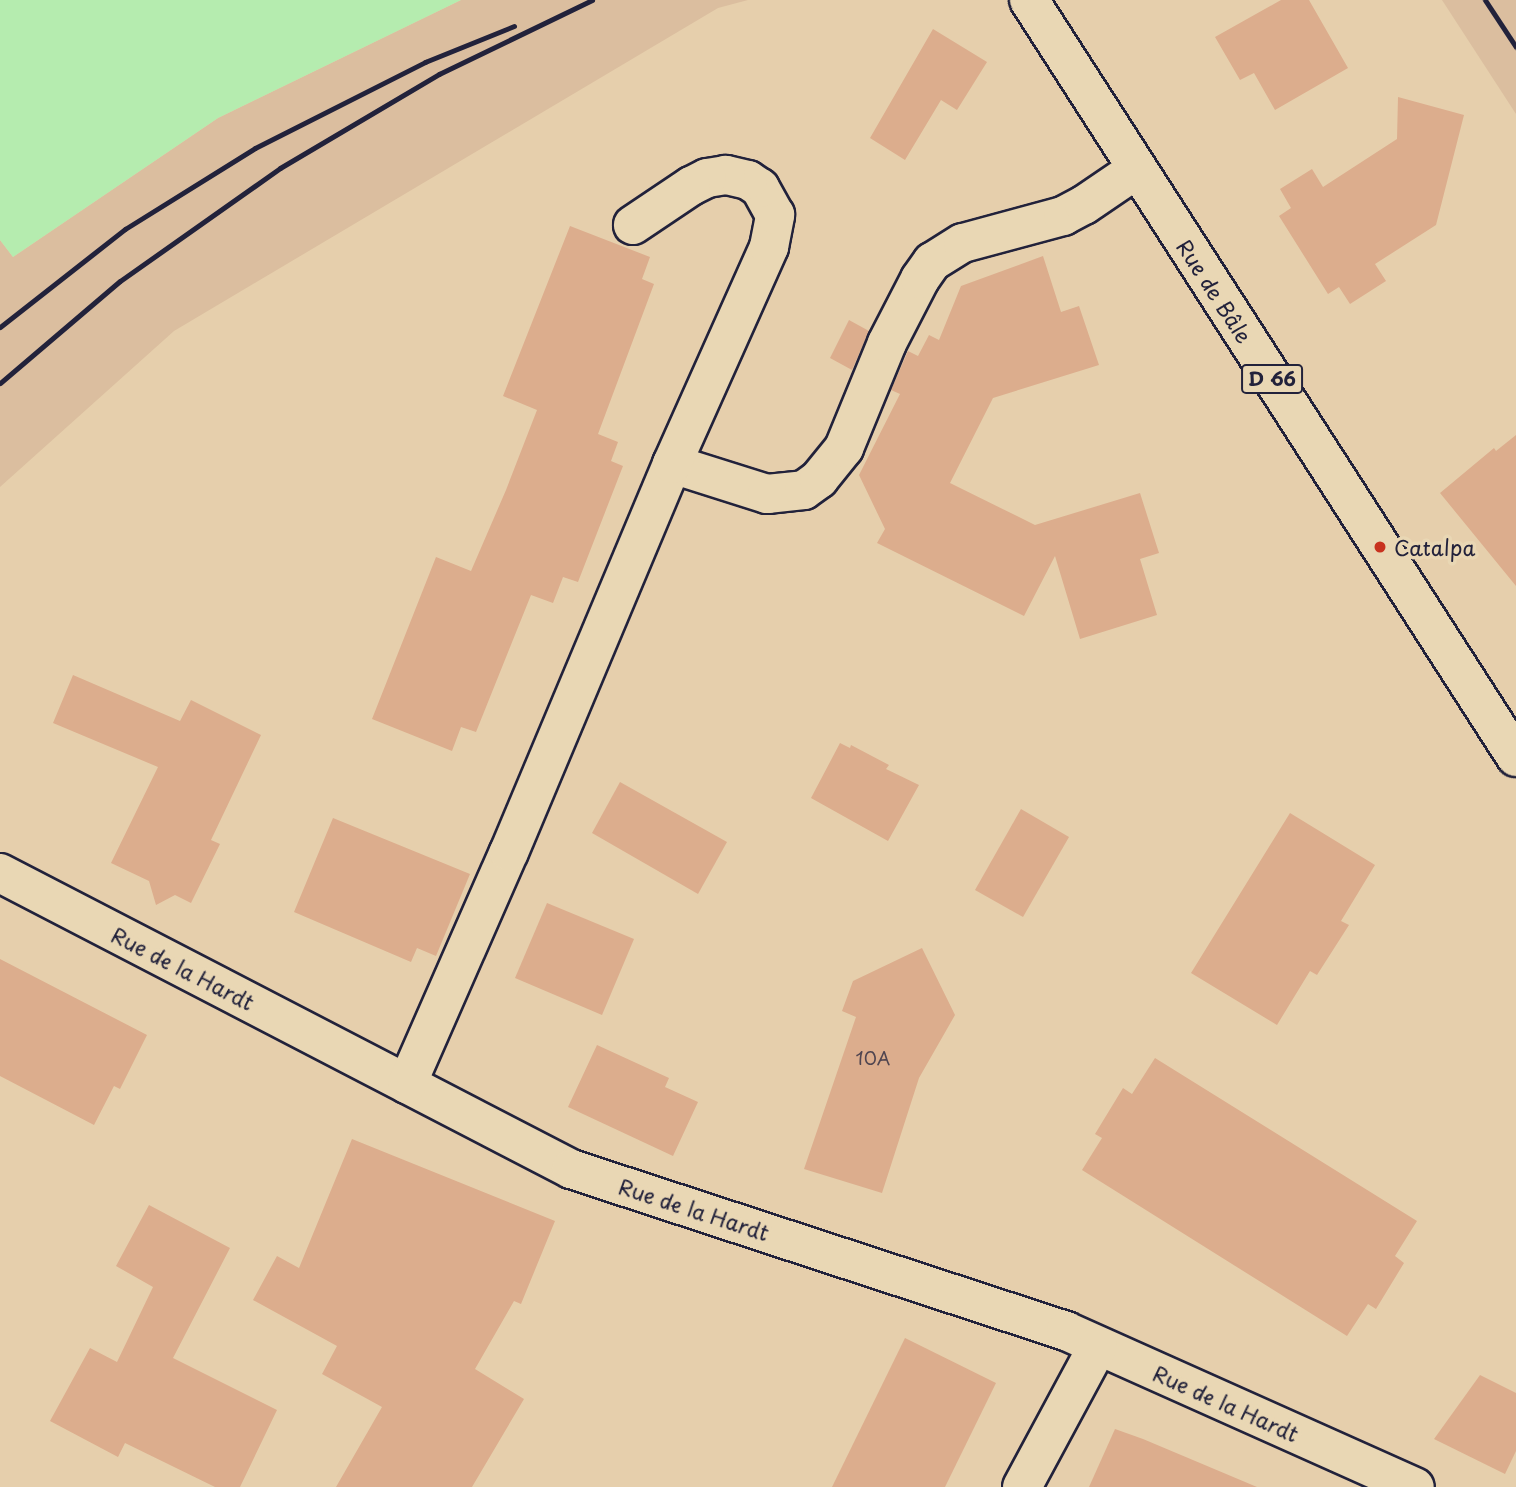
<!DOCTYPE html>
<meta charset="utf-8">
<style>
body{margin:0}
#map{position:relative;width:1516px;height:1487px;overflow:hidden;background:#e6cfac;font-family:"Playpen Sans",sans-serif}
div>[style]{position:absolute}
.built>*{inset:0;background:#dbbe9f}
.green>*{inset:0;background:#b5ecaf}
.building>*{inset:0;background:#dcad8d}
.roads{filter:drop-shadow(2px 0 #22223b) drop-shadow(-2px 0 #22223b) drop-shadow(0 2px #22223b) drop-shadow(0 -2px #22223b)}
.minor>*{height:38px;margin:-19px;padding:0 19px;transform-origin:19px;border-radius:19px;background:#e9d7b4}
.major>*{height:38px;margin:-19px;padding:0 19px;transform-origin:19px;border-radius:19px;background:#e9d7b4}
.rail>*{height:5px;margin:-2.5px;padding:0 2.5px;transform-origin:2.5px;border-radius:2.5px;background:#22223b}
.dots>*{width:19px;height:19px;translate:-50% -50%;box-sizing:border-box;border:4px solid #e9d7b4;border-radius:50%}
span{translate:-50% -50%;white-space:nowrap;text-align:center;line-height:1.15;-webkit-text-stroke:7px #e9d7b4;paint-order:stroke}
.number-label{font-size:18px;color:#504550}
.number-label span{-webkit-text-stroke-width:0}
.shield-label span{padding:2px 5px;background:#e9d7b4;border:2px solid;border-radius:5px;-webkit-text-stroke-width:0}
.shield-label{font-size:19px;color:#22223b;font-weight:700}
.street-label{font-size:21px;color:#22223b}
.poi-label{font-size:21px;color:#22223b}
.left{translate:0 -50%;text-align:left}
</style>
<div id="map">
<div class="built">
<div style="clip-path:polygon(461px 0,748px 0,718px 8px,174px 331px,0 487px,0 240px,13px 257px,218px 118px)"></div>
<div style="clip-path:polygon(1442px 0,1516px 0,1516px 114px)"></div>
</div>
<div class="green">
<div style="clip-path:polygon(0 0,461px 0,218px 118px,13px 257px,0 240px)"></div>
</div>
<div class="building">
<div style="clip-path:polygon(1281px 0,1309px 0,1348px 68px,1275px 110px,1254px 73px,1240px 80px,1215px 37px)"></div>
<div style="clip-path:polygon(933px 29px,987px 62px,957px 110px,941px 100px,905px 160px,870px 138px)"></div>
<div style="clip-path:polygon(1398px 97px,1464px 115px,1436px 225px,1375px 264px,1386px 281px,1350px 304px,1339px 287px,1328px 294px,1279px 216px,1291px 208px,1280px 189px,1312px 169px,1323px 187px,1397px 139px)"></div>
<div style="clip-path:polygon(570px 226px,650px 257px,642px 279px,654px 284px,598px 434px,618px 442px,611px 461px,623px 466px,578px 582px,563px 577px,553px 603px,531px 595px,476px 732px,461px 727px,452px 751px,372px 719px,436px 557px,471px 571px,506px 490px,537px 410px,503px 396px)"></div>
<div style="clip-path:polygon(1043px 256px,1061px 312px,1079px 306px,1099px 365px,993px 398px,950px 483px,1035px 525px,1140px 493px,1159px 553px,1140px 559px,1157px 615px,1080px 639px,1055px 556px,1024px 616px,877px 543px,885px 529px,859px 475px,900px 394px,891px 390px,908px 351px,918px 356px,929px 335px,939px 340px,961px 286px)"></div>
<div style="clip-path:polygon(849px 320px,869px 331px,852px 370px,830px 358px)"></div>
<div style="clip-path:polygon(1516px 435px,1516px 586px,1440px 493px,1494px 448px,1496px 451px)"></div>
<div style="clip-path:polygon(73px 675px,180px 721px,191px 700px,261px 735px,211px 840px,220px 844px,191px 903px,175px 895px,156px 905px,149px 881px,111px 863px,158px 767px,53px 723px)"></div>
<div style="clip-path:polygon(840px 743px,850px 748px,851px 745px,889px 765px,886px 769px,919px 785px,888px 841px,811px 798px)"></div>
<div style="clip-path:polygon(620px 782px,727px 842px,698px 894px,592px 833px)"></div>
<div style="clip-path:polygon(1021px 809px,1069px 837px,1023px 917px,975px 890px)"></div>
<div style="clip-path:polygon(1290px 813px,1375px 865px,1341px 921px,1349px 925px,1317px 975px,1310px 971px,1277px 1025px,1191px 973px)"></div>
<div style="clip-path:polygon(333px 818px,470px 874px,436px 956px,417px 948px,411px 962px,294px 912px)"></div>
<div style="clip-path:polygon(547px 903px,634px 939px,602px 1015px,515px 978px)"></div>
<div style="clip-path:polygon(922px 948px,955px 1015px,919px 1078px,882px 1193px,804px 1169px,856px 1017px,842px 1011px,853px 981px)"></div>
<div style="clip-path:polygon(0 959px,147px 1035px,120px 1089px,114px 1086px,94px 1125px,0 1076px)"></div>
<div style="clip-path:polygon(597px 1045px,669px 1078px,665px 1087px,698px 1102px,673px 1156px,568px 1107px)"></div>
<div style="clip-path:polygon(1155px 1058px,1417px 1221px,1395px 1256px,1404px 1263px,1376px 1309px,1368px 1304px,1347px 1336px,1082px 1170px,1102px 1138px,1095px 1134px,1123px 1088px,1132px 1094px)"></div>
<div style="clip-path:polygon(352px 1139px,555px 1221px,521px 1304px,514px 1301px,475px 1369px,524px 1399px,472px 1487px,336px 1487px,382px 1407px,322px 1374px,337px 1346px,253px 1300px,277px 1256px,299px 1268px)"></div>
<div style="clip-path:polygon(149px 1205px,230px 1248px,173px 1358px,277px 1410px,240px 1487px,215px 1487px,125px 1443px,118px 1457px,50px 1421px,90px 1348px,117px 1362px,153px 1287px,116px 1266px)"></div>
<div style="clip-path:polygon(905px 1338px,996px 1383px,945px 1487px,832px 1487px)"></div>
<div style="clip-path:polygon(1480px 1375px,1516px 1393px,1516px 1451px,1505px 1474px,1434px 1439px)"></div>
<div style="clip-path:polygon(1115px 1429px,1143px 1439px,1257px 1487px,1089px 1487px)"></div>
</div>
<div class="roads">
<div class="minor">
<div style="left:672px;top:464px;width:100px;rotate:17.5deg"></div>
<div style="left:767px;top:494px;width:37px;rotate:-6deg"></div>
<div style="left:804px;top:490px;width:19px;rotate:-36deg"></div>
<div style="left:819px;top:479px;width:40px;rotate:-51deg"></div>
<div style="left:844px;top:448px;width:113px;rotate:-67.7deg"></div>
<div style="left:887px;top:343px;width:72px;rotate:-62.7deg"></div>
<div style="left:920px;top:279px;width:21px;rotate:-55deg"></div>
<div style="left:932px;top:262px;width:36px;rotate:-32deg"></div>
<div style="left:963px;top:243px;width:104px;rotate:-15.1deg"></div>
<div style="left:1063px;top:216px;width:24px;rotate:-28deg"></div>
<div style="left:1084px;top:205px;width:64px;rotate:-34.2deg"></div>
<div style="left:0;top:873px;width:643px;rotate:27.4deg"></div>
<div style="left:571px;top:1169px;width:521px;rotate:18.12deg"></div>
<div style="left:1066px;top:1331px;width:382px;rotate:24.1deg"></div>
<div style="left:407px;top:1084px;width:253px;rotate:-66.3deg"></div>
<div style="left:509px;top:852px;width:421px;rotate:-67.2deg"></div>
<div style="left:672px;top:464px;width:238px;rotate:-65.9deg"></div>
<div style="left:769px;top:247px;width:33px;rotate:-79deg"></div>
<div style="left:775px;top:215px;width:31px;rotate:-119deg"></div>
<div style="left:760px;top:188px;width:14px;rotate:-146deg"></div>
<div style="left:748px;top:180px;width:23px;rotate:-167deg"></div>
<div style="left:726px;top:175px;width:19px;rotate:171deg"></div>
<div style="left:707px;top:178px;width:18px;rotate:153deg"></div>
<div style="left:691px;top:186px;width:70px;rotate:146.1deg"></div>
<div style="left:1022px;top:1487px;width:160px;rotate:-61.7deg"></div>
</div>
<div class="major">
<div style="left:1029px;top:0;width:900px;rotate:57.25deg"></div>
</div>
</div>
<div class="rail">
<div style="left:1485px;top:0;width:56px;rotate:56.6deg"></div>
<div style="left:0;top:327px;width:159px;rotate:-38.1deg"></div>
<div style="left:125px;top:229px;width:153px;rotate:-31.9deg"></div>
<div style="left:255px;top:148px;width:191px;rotate:-26.8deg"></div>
<div style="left:425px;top:62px;width:96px;rotate:-22deg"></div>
<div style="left:0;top:383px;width:157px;rotate:-40.4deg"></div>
<div style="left:120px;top:281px;width:196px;rotate:-35.2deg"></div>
<div style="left:280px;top:168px;width:185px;rotate:-30.6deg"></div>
<div style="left:439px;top:74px;width:170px;rotate:-25.8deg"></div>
</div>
<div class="dots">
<div style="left:1380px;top:547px;background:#c8321e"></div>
</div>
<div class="number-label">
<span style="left:873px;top:1058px">10A</span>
</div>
<div class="shield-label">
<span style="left:1272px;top:379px">D 66</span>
</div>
<div class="street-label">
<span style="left:1215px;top:291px;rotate:57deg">Rue de Bâle</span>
<span style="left:183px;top:968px;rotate:27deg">Rue de la Hardt</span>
<span style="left:694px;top:1209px;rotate:18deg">Rue de la Hardt</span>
<span style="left:1226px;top:1403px;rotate:24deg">Rue de la Hardt</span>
</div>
<div class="poi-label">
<span class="left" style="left:1394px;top:547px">Catalpa</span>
</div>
</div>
